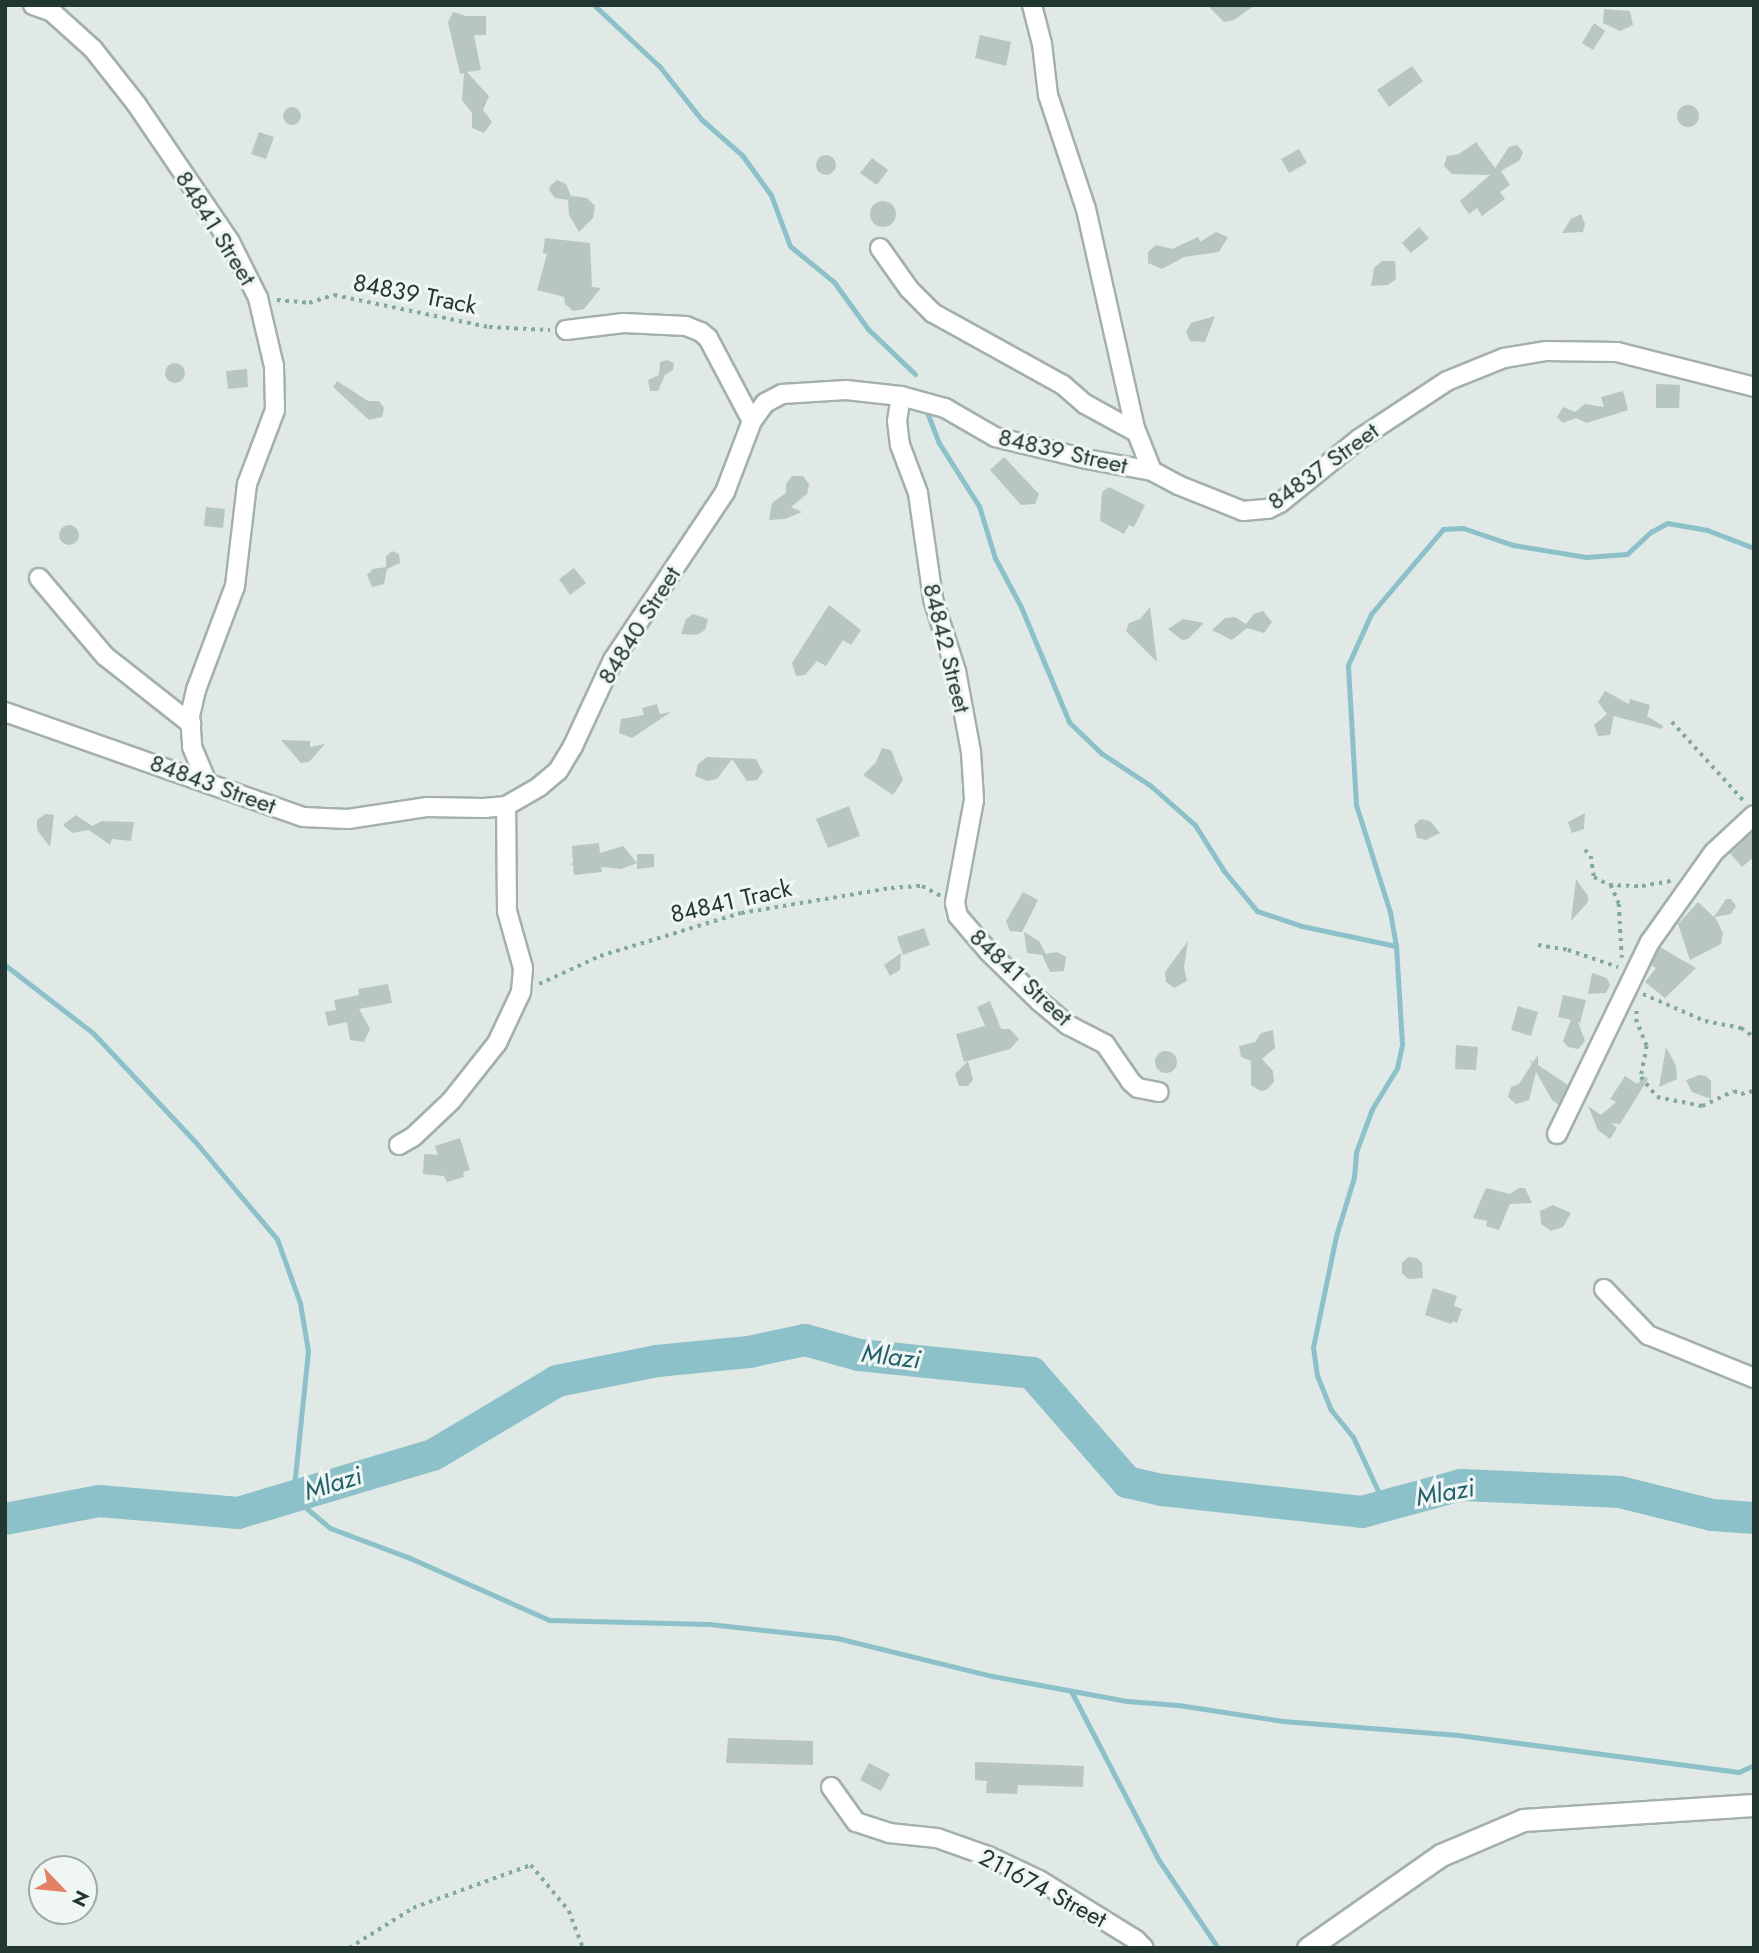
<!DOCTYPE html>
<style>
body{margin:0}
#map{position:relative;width:1759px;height:1953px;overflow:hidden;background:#e0e9e5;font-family:Jost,sans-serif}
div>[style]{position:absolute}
.stream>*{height:5px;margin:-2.5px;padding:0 2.5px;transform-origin:2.5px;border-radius:2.5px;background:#8dc1c9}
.river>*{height:32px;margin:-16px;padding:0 16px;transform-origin:16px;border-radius:16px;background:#8dc1c9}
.building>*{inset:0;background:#b8c6c0}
.round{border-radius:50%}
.path>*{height:3.5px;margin-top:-1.75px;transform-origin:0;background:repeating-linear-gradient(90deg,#83a99d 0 3.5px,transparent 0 8.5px)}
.roads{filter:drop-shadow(2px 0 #a3b0ab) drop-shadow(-2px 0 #a3b0ab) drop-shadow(0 2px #a3b0ab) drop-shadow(0 -2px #a3b0ab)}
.minor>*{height:18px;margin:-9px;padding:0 9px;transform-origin:9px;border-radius:9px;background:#fff}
.tertiary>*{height:21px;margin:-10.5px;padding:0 10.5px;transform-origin:10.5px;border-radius:10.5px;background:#fff}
span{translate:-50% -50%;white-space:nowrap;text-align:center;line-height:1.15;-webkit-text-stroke:6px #f0f6f3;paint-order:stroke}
.street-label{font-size:24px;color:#223731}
.water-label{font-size:26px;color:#23616c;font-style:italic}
.frame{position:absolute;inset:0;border:7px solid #223731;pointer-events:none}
.north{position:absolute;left:28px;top:1855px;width:70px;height:70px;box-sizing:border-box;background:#f0f6f3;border:2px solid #9eaaa5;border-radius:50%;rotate:116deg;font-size:19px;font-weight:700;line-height:28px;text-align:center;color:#223731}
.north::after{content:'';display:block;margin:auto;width:24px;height:32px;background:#e38164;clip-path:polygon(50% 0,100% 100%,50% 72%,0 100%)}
</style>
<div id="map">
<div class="stream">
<div style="left:594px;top:5px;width:91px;rotate:43.2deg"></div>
<div style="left:660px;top:67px;width:66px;rotate:51.7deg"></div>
<div style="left:701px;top:119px;width:55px;rotate:41.3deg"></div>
<div style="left:742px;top:155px;width:49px;rotate:54.1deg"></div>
<div style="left:771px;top:195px;width:54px;rotate:69.6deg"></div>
<div style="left:790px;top:246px;width:57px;rotate:39.3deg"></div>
<div style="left:834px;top:282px;width:58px;rotate:54.1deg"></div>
<div style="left:868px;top:329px;width:65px;rotate:43.8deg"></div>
<div style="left:925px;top:407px;width:39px;rotate:69deg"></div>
<div style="left:939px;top:443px;width:75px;rotate:57.6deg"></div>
<div style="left:979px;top:506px;width:54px;rotate:72.9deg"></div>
<div style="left:995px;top:558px;width:55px;rotate:62deg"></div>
<div style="left:1021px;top:607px;width:125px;rotate:67.3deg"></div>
<div style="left:1069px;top:722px;width:45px;rotate:44.1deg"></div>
<div style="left:1101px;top:753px;width:60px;rotate:33.4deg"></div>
<div style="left:1151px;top:786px;width:59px;rotate:41.6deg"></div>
<div style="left:1195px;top:825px;width:54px;rotate:57.8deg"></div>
<div style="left:1224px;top:871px;width:52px;rotate:50.5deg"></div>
<div style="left:1257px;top:911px;width:47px;rotate:18.4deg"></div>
<div style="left:1302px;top:926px;width:96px;rotate:12deg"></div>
<div style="left:5px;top:965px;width:111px;rotate:37.7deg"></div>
<div style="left:93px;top:1033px;width:154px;rotate:46.8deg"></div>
<div style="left:198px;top:1145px;width:123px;rotate:50deg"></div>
<div style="left:277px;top:1239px;width:68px;rotate:70.2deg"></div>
<div style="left:300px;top:1303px;width:49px;rotate:80.5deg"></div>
<div style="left:308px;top:1351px;width:147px;rotate:95.9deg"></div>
<div style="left:293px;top:1497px;width:48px;rotate:40deg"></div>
<div style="left:330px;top:1528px;width:85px;rotate:20.6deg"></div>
<div style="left:410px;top:1558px;width:152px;rotate:24deg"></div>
<div style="left:549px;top:1620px;width:160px;rotate:1.4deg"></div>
<div style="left:709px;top:1624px;width:129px;rotate:6.2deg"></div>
<div style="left:837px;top:1638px;width:160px;rotate:13.8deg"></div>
<div style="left:992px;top:1676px;width:137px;rotate:10.5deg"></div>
<div style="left:1127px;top:1701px;width:51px;rotate:4.5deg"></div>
<div style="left:1178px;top:1705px;width:106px;rotate:8.7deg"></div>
<div style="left:1283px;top:1721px;width:176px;rotate:4.6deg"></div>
<div style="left:1458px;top:1735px;width:283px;rotate:7.5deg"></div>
<div style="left:1739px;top:1772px;width:17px;rotate:-25deg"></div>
<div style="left:1385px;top:1506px;width:76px;rotate:-114.9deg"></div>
<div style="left:1353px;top:1437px;width:35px;rotate:-129deg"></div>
<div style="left:1331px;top:1410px;width:37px;rotate:-112deg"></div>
<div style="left:1317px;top:1376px;width:29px;rotate:-98deg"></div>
<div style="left:1313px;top:1347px;width:113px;rotate:-78.3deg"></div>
<div style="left:1336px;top:1236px;width:62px;rotate:-73deg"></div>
<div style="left:1354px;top:1177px;width:25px;rotate:-85deg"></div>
<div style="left:1356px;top:1152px;width:46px;rotate:-69.6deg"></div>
<div style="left:1372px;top:1109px;width:48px;rotate:-58.6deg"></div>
<div style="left:1397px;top:1068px;width:25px;rotate:-78deg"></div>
<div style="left:1402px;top:1044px;width:98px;rotate:-93.5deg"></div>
<div style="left:1396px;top:946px;width:35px;rotate:-100deg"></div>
<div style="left:1390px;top:912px;width:112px;rotate:-107.6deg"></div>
<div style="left:1356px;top:805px;width:140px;rotate:-93.3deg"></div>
<div style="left:1348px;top:665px;width:56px;rotate:-65.7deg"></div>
<div style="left:1371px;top:614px;width:111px;rotate:-49.7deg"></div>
<div style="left:1443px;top:529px;width:20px;rotate:-3deg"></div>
<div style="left:1463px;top:528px;width:53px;rotate:18.8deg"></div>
<div style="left:1513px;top:545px;width:74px;rotate:9.3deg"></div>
<div style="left:1586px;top:557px;width:41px;rotate:-4.2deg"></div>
<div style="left:1627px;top:554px;width:33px;rotate:-43deg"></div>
<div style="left:1651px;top:532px;width:18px;rotate:-29deg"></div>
<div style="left:1667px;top:523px;width:41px;rotate:9.9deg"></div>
<div style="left:1707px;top:530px;width:50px;rotate:21deg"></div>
<div style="left:1071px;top:1691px;width:189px;rotate:62.6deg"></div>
<div style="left:1158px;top:1859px;width:107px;rotate:56deg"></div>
</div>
<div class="river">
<div style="left:5px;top:1519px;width:96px;rotate:-10.8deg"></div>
<div style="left:99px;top:1501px;width:140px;rotate:4.9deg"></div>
<div style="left:238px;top:1513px;width:203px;rotate:-16.6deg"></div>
<div style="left:433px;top:1455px;width:144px;rotate:-30.8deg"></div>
<div style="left:557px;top:1381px;width:102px;rotate:-11.3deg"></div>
<div style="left:657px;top:1361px;width:92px;rotate:-5.6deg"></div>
<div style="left:749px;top:1352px;width:57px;rotate:-12.1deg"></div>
<div style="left:805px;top:1340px;width:56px;rotate:15.5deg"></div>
<div style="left:859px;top:1355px;width:174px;rotate:5.9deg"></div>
<div style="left:1032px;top:1373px;width:145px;rotate:48.9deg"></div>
<div style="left:1127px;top:1482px;width:37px;rotate:13deg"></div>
<div style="left:1163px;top:1490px;width:200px;rotate:6.3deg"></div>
<div style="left:1362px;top:1512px;width:103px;rotate:-15.3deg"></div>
<div style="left:1461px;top:1485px;width:159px;rotate:2.5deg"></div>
<div style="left:1620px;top:1492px;width:95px;rotate:14deg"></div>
<div style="left:1712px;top:1515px;width:42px;rotate:4.1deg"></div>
</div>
<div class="building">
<div style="clip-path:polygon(1207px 5px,1255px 5px,1234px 20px,1224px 22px)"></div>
<div style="clip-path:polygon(1604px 9px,1630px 11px,1633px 25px,1620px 31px,1603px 23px)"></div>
<div style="clip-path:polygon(453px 12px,466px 16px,486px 16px,486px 35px,474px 35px,481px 70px,467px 72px,489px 96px,483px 110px,492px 122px,484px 133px,472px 128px,472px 113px,462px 100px,464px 73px,460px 74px,448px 22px)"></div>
<div style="clip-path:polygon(1594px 23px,1605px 31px,1593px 50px,1582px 43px)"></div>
<div style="clip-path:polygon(980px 35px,1011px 42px,1006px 66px,975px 58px)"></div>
<div style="clip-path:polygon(1412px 66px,1423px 81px,1389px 107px,1377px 90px)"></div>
<div class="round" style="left:1677px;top:105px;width:22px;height:22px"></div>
<div class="round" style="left:283px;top:107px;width:18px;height:18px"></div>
<div style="clip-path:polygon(259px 132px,274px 137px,266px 159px,251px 154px)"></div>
<div style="clip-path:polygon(1476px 142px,1495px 168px,1509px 147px,1517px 145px,1523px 152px,1520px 160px,1501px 171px,1510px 185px,1500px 192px,1505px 199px,1482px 216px,1477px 208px,1469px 214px,1460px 201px,1490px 175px,1452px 174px,1444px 166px,1447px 156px,1459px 154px)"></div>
<div style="clip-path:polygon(1299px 149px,1307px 163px,1289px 173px,1281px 159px)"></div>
<div class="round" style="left:816px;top:155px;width:20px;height:20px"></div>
<div style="clip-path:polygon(872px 158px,888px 170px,877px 185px,860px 173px)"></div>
<div style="clip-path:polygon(557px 180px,566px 184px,571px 196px,587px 198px,595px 206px,593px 218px,579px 232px,569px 215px,568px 200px,555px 198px,549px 190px,550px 186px)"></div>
<div class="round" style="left:870px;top:201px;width:26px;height:26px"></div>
<div style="clip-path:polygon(1581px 214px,1585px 224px,1583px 232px,1562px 233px,1571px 219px)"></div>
<div style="clip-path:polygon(1419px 227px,1429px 238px,1411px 253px,1402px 243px)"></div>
<div style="clip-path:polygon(1216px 232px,1228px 237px,1219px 252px,1184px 257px,1162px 269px,1148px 263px,1148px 252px,1156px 245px,1172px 249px,1198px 237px,1200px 242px)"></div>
<div style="clip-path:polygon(545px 238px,590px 243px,592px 287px,601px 288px,584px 309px,573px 311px,565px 304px,564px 297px,537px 290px,547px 254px,543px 253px)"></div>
<div style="clip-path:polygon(1382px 261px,1395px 261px,1396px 279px,1388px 285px,1371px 286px,1374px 268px)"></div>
<div style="clip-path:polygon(1215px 316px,1205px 342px,1190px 341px,1186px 332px,1191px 323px)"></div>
<div style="clip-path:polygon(667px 360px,674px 363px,673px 370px,665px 375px,658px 391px,650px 391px,648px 380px,659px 375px,660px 362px)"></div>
<div class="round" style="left:165px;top:363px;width:20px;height:20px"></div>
<div style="clip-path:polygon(247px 369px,248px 387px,228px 389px,226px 371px)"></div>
<div style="clip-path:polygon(337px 381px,368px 401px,379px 401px,384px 408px,382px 417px,369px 420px,333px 387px)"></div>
<div style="clip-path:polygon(1656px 384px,1680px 385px,1679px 408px,1656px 408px)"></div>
<div style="clip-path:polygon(1623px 391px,1628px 410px,1587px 423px,1576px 418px,1563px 423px,1557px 417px,1563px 407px,1575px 412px,1585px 404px,1604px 407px,1601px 397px)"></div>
<div style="clip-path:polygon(1004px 457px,1039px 494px,1035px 504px,1021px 505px,990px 470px)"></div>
<div style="clip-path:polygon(792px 476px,803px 476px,809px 484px,807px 494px,791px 507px,802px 512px,785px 519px,769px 520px,772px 503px,786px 493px,786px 484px)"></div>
<div style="clip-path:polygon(1109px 487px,1145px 505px,1134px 527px,1129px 525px,1124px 534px,1100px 521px,1102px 492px)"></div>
<div style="clip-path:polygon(206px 507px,225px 509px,223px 528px,204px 526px)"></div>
<div class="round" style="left:59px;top:525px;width:20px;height:20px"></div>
<div style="clip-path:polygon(392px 551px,399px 554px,400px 563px,387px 569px,384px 584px,372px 587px,367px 575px,373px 569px,386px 567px,386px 556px)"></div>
<div style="clip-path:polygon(574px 568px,586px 583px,570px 595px,559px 579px)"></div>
<div style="clip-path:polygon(829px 605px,861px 630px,851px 645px,843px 640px,826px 666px,817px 661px,805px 675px,796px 676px,792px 663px)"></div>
<div style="clip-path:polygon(1150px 607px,1157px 662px,1126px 631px,1129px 623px,1140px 619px)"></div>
<div style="clip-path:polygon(1263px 611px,1272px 622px,1264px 633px,1247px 628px,1232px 640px,1212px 630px,1225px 618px,1235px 617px,1246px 624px,1254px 614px)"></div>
<div style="clip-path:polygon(693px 614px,708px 619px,705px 630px,697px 635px,681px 634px,686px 619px)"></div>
<div style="clip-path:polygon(1183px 619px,1204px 623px,1188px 639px,1182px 640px,1168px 629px)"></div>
<div style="clip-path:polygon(1605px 691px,1629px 704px,1630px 699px,1650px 705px,1647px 716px,1663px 726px,1662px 729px,1614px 716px,1610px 735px,1598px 736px,1594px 725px,1607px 714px,1598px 702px)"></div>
<div style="clip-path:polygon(657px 704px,660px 714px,671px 712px,632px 738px,619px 733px,621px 719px,644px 715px,642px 708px)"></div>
<div style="clip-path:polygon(281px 740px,310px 741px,310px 747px,325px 744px,309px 762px,301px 763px)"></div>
<div style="clip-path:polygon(882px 748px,891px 750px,903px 780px,893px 795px,863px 775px,876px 762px)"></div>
<div style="clip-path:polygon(707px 757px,756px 759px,763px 772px,757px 780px,747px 781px,732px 759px,717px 779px,707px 781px,695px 776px,698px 764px)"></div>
<div style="clip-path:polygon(849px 806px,860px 836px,828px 848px,816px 819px)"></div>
<div style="clip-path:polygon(1585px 813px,1584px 829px,1572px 833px,1568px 822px)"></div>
<div style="clip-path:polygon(45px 814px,54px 815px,50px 847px,37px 830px,37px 820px)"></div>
<div style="clip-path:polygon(76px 815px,92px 826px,102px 821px,134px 822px,131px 841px,112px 839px,110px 845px,89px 830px,72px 833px,63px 825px)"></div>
<div style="clip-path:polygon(1421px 819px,1430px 821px,1440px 833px,1426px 840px,1417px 838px,1414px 825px)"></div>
<div style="clip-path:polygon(1754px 831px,1754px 857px,1742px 867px,1730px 853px)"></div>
<div style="clip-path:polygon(599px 843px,600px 853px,623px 846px,637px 863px,637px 854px,654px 854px,654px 867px,637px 869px,637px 863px,621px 869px,601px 867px,602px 872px,574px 875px,573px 865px,570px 864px,573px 863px,572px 846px)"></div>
<div style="clip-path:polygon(1576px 879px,1588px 896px,1588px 902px,1571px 921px)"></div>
<div style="clip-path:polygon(1023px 892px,1038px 900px,1022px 932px,1010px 931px,1006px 921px)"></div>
<div style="clip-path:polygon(1726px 899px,1731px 899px,1736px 906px,1731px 914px,1715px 917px,1723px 933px,1721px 944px,1690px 960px,1678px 924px,1698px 902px,1714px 917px)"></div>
<div style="clip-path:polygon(924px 928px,930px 945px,903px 955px,897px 937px)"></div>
<div style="clip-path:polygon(1024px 932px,1039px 941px,1046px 954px,1057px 952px,1066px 957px,1064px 971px,1050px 972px,1042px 955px,1027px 953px)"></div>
<div style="clip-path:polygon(1188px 941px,1184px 968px,1187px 981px,1174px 988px,1166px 982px,1165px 972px)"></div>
<div style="clip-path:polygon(1660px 947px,1696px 968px,1665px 998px,1645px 982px,1656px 968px,1651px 965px)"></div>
<div style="clip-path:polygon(901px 953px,900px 970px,890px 976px,884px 965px)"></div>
<div style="clip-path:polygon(1592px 973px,1607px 978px,1610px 985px,1606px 993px,1588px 994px)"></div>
<div style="clip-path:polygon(388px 984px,392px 1003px,359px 1009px,370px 1029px,364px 1042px,350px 1040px,347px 1022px,328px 1026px,325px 1012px,336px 1010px,334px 1000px,359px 995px,358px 989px)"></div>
<div style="clip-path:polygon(1563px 995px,1586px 1000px,1580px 1023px,1578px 1022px,1585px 1041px,1578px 1049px,1568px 1047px,1563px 1041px,1571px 1020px,1558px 1017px)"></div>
<div style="clip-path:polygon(990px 1001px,1001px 1029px,1010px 1029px,1019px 1039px,1010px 1049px,964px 1062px,956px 1034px,985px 1026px,977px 1007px)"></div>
<div style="clip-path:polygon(1518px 1006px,1538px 1012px,1531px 1036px,1511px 1030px)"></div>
<div style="clip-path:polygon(1273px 1030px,1275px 1048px,1262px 1059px,1273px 1071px,1274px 1082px,1266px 1090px,1260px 1091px,1251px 1085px,1251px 1061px,1241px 1057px,1239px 1046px,1255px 1042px,1261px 1033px)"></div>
<div style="clip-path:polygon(1456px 1045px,1478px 1047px,1476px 1070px,1455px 1069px)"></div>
<div style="clip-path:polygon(1666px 1047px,1676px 1066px,1677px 1079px,1659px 1087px)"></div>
<div class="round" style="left:1155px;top:1051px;width:22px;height:22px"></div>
<div style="clip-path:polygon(1538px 1055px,1538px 1065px,1568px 1085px,1559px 1105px,1552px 1100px,1536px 1072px,1529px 1100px,1516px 1104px,1508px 1097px,1511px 1087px,1519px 1084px,1532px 1064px,1529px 1060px,1533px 1062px)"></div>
<div style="clip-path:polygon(968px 1061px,973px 1080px,968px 1086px,959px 1086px,955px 1074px)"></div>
<div style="clip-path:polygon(1699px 1075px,1706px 1076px,1711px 1081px,1711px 1099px,1692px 1092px,1686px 1080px)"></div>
<div style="clip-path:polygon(1625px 1076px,1637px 1084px,1645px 1076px,1648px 1079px,1620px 1124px,1611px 1123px,1617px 1128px,1610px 1139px,1598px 1130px,1588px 1106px,1601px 1115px,1616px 1102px,1610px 1099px)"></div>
<div style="clip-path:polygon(460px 1138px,470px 1170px,463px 1172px,464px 1177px,447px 1182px,444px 1176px,423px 1174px,424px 1154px,438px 1155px,435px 1146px)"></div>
<div style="clip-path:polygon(1486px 1188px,1510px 1194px,1519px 1188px,1525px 1188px,1532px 1203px,1510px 1204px,1499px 1230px,1486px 1226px,1487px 1221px,1473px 1218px)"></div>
<div style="clip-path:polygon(1553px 1205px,1571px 1213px,1563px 1227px,1551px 1231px,1541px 1224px,1540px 1211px)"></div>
<div style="clip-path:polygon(1408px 1257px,1417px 1258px,1422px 1263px,1423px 1278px,1408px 1279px,1402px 1273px,1402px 1263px)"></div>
<div style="clip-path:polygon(1433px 1288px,1457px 1296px,1454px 1306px,1462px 1309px,1457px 1323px,1453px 1321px,1451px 1324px,1425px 1315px)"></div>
<div style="clip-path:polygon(728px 1738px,813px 1741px,813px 1765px,726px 1763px)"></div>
<div style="clip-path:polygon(975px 1762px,1084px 1766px,1083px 1787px,1018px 1785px,1017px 1794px,986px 1793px,987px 1781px,975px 1780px)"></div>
<div style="clip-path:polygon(869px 1763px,890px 1774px,881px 1791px,860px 1780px)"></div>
</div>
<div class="path">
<div style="left:277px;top:300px;width:32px;rotate:5deg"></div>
<div style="left:309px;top:303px;width:26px;rotate:-18deg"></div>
<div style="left:334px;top:295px;width:158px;rotate:11.7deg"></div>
<div style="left:489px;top:327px;width:61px;rotate:2.8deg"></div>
<div style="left:1672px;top:722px;width:107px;rotate:47.7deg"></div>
<div style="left:1585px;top:850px;width:8px;rotate:45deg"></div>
<div style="left:1591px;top:856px;width:21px;rotate:82deg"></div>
<div style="left:1594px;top:877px;width:17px;rotate:28deg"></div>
<div style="left:1609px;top:885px;width:33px;rotate:2deg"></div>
<div style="left:1642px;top:886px;width:29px;rotate:-10deg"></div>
<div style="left:1611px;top:885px;width:21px;rotate:67deg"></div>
<div style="left:1619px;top:904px;width:54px;rotate:86.8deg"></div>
<div style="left:1538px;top:945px;width:30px;rotate:9deg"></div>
<div style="left:1568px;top:950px;width:53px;rotate:18.8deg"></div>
<div style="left:539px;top:984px;width:67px;rotate:-24.7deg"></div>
<div style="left:600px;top:956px;width:147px;rotate:-17deg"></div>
<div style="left:741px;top:913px;width:152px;rotate:-9.5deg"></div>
<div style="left:891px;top:888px;width:31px;rotate:-4deg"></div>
<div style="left:922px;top:886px;width:21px;rotate:28deg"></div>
<div style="left:1643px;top:994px;width:68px;rotate:23.5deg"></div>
<div style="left:1705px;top:1021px;width:37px;rotate:11deg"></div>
<div style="left:1741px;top:1028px;width:16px;rotate:35deg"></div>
<div style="left:1637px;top:1011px;width:8px;rotate:97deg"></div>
<div style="left:1636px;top:1019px;width:29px;rotate:68deg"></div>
<div style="left:1647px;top:1046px;width:32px;rotate:101deg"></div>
<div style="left:1641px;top:1077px;width:26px;rotate:51deg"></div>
<div style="left:1657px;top:1097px;width:46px;rotate:11.3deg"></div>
<div style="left:1702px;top:1106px;width:35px;rotate:-25deg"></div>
<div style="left:1734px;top:1091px;width:8px;rotate:23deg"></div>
<div style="left:1741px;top:1094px;width:13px;rotate:-13deg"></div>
<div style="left:349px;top:1948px;width:75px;rotate:-32deg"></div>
<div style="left:413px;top:1908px;width:126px;rotate:-20deg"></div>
<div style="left:531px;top:1865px;width:60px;rotate:50.4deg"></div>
<div style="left:569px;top:1911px;width:40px;rotate:69deg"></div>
</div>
<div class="roads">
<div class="minor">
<div style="left:33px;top:5px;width:20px;rotate:20deg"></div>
<div style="left:52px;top:12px;width:55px;rotate:42.1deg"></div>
<div style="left:93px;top:49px;width:71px;rotate:51.8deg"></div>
<div style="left:137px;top:105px;width:166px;rotate:55.8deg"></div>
<div style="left:230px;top:242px;width:63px;rotate:63.4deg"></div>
<div style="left:258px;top:298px;width:70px;rotate:76.8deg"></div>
<div style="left:274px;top:366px;width:44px;rotate:88.7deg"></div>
<div style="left:275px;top:410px;width:79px;rotate:110.7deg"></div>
<div style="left:247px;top:484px;width:103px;rotate:96.7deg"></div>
<div style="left:235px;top:586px;width:111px;rotate:110.6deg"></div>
<div style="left:196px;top:690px;width:26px;rotate:103deg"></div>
<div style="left:190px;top:715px;width:32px;rotate:86deg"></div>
<div style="left:192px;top:747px;width:39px;rotate:67deg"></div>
<div style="left:1032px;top:5px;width:40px;rotate:75.6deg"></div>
<div style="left:1042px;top:44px;width:51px;rotate:83.3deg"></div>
<div style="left:1048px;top:95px;width:120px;rotate:71.6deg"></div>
<div style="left:1086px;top:209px;width:224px;rotate:77.4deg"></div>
<div style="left:1135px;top:428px;width:46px;rotate:68.4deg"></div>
<div style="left:1152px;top:471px;width:30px;rotate:28deg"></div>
<div style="left:1178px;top:485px;width:70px;rotate:21.8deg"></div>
<div style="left:1243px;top:511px;width:25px;rotate:-5deg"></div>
<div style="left:1268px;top:509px;width:13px;rotate:-27deg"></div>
<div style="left:1280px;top:503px;width:102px;rotate:-39deg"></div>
<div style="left:1359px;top:439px;width:105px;rotate:-33.4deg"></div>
<div style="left:1447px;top:381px;width:61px;rotate:-22deg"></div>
<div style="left:1504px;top:358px;width:43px;rotate:-9.5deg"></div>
<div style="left:1546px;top:351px;width:71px;rotate:0.8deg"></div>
<div style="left:1617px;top:352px;width:141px;rotate:14.3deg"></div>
<div style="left:880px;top:248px;width:50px;rotate:54.7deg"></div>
<div style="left:909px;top:289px;width:34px;rotate:45deg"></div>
<div style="left:933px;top:313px;width:149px;rotate:29deg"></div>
<div style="left:1063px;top:385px;width:29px;rotate:41deg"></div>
<div style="left:1085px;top:404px;width:58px;rotate:28.8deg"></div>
<div style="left:566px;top:330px;width:58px;rotate:-6.9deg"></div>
<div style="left:624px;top:323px;width:62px;rotate:2.8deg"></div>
<div style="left:686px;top:326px;width:16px;rotate:22deg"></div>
<div style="left:701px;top:332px;width:9px;rotate:41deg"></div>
<div style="left:708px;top:338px;width:94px;rotate:62.1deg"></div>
<div style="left:901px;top:396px;width:25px;rotate:99deg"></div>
<div style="left:897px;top:421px;width:24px;rotate:83deg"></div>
<div style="left:900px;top:445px;width:51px;rotate:69.4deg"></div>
<div style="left:918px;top:493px;width:107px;rotate:81.9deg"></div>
<div style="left:933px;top:599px;width:76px;rotate:72.3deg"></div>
<div style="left:956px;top:671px;width:82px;rotate:79.5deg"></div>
<div style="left:971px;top:752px;width:48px;rotate:86.4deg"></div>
<div style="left:974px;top:800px;width:105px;rotate:100.5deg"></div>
<div style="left:955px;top:903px;width:13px;rotate:77deg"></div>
<div style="left:958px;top:916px;width:48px;rotate:49.3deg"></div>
<div style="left:989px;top:952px;width:70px;rotate:44.4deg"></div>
<div style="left:1039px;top:1001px;width:38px;rotate:40deg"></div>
<div style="left:1068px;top:1025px;width:42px;rotate:27.2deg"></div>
<div style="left:1105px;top:1044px;width:46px;rotate:55.6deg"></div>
<div style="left:1131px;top:1082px;width:9px;rotate:41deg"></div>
<div style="left:1138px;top:1088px;width:21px;rotate:11deg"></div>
<div style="left:39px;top:578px;width:102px;rotate:49.8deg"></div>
<div style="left:105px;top:656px;width:110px;rotate:38.3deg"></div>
<div style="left:5px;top:712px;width:316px;rotate:19.4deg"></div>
<div style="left:303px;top:817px;width:45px;rotate:2.5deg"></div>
<div style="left:348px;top:819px;width:79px;rotate:-8.7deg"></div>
<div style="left:426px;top:807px;width:58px;rotate:1deg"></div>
<div style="left:484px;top:808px;width:22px;rotate:-5deg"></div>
<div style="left:506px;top:806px;width:39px;rotate:-30deg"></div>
<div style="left:540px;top:786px;width:23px;rotate:-40deg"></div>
<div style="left:558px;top:771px;width:29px;rotate:-59deg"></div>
<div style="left:573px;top:746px;width:95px;rotate:-65.1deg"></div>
<div style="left:613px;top:660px;width:202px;rotate:-56.3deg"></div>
<div style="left:725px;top:492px;width:76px;rotate:-69.2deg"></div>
<div style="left:752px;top:421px;width:22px;rotate:-54deg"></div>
<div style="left:765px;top:403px;width:19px;rotate:-28deg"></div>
<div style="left:782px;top:394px;width:64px;rotate:-3.6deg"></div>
<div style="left:846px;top:390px;width:55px;rotate:6.2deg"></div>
<div style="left:901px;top:396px;width:46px;rotate:15.3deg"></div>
<div style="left:945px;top:408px;width:58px;rotate:30.1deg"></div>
<div style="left:995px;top:437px;width:94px;rotate:13.6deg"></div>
<div style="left:1086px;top:459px;width:67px;rotate:10.3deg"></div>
<div style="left:1557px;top:1134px;width:213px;rotate:-64.2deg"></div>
<div style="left:1650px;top:942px;width:110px;rotate:-54.6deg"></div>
<div style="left:1714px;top:852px;width:54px;rotate:-42.8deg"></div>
<div style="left:399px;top:1145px;width:16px;rotate:-30deg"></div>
<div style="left:413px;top:1137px;width:52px;rotate:-43.5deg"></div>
<div style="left:451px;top:1101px;width:74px;rotate:-51.6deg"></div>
<div style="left:497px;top:1043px;width:56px;rotate:-64.8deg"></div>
<div style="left:521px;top:992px;width:24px;rotate:-85deg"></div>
<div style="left:523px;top:968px;width:59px;rotate:-105.7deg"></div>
<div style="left:507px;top:911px;width:105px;rotate:-90.5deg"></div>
<div style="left:1604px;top:1289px;width:64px;rotate:46.3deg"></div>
<div style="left:1648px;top:1335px;width:114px;rotate:22.1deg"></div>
<div style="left:831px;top:1787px;width:43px;rotate:54.5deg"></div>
<div style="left:856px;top:1822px;width:35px;rotate:18deg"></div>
<div style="left:889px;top:1833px;width:48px;rotate:5.9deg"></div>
<div style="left:937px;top:1838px;width:54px;rotate:19.4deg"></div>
<div style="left:988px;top:1856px;width:56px;rotate:25.2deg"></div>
<div style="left:1039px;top:1880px;width:114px;rotate:31.7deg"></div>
<div style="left:1136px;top:1940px;width:11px;rotate:45deg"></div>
</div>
<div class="tertiary">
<div style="left:1308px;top:1948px;width:162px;rotate:-35deg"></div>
<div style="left:1441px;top:1855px;width:89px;rotate:-23.1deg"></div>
<div style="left:1523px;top:1820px;width:231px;rotate:-3.7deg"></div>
</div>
</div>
<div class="street-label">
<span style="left:216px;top:228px;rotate:58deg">84841 Street</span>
<span style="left:415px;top:294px;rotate:11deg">84839 Track</span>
<span style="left:1063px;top:451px;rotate:13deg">84839 Street</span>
<span style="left:1323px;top:466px;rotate:-36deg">84837 Street</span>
<span style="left:639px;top:625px;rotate:-58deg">84840 Street</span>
<span style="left:947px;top:648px;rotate:76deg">84842 Street</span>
<span style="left:213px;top:784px;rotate:20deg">84843 Street</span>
<span style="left:731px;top:901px;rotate:-13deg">84841 Track</span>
<span style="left:1021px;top:977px;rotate:43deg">84841 Street</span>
<span style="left:1043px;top:1888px;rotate:28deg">211674 Street</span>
</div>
<div class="water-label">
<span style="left:891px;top:1357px;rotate:7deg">Mlazi</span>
<span style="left:333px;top:1484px;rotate:-17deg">Mlazi</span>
<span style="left:1445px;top:1493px;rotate:-10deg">Mlazi</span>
</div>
<div class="frame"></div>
<div class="north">N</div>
</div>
